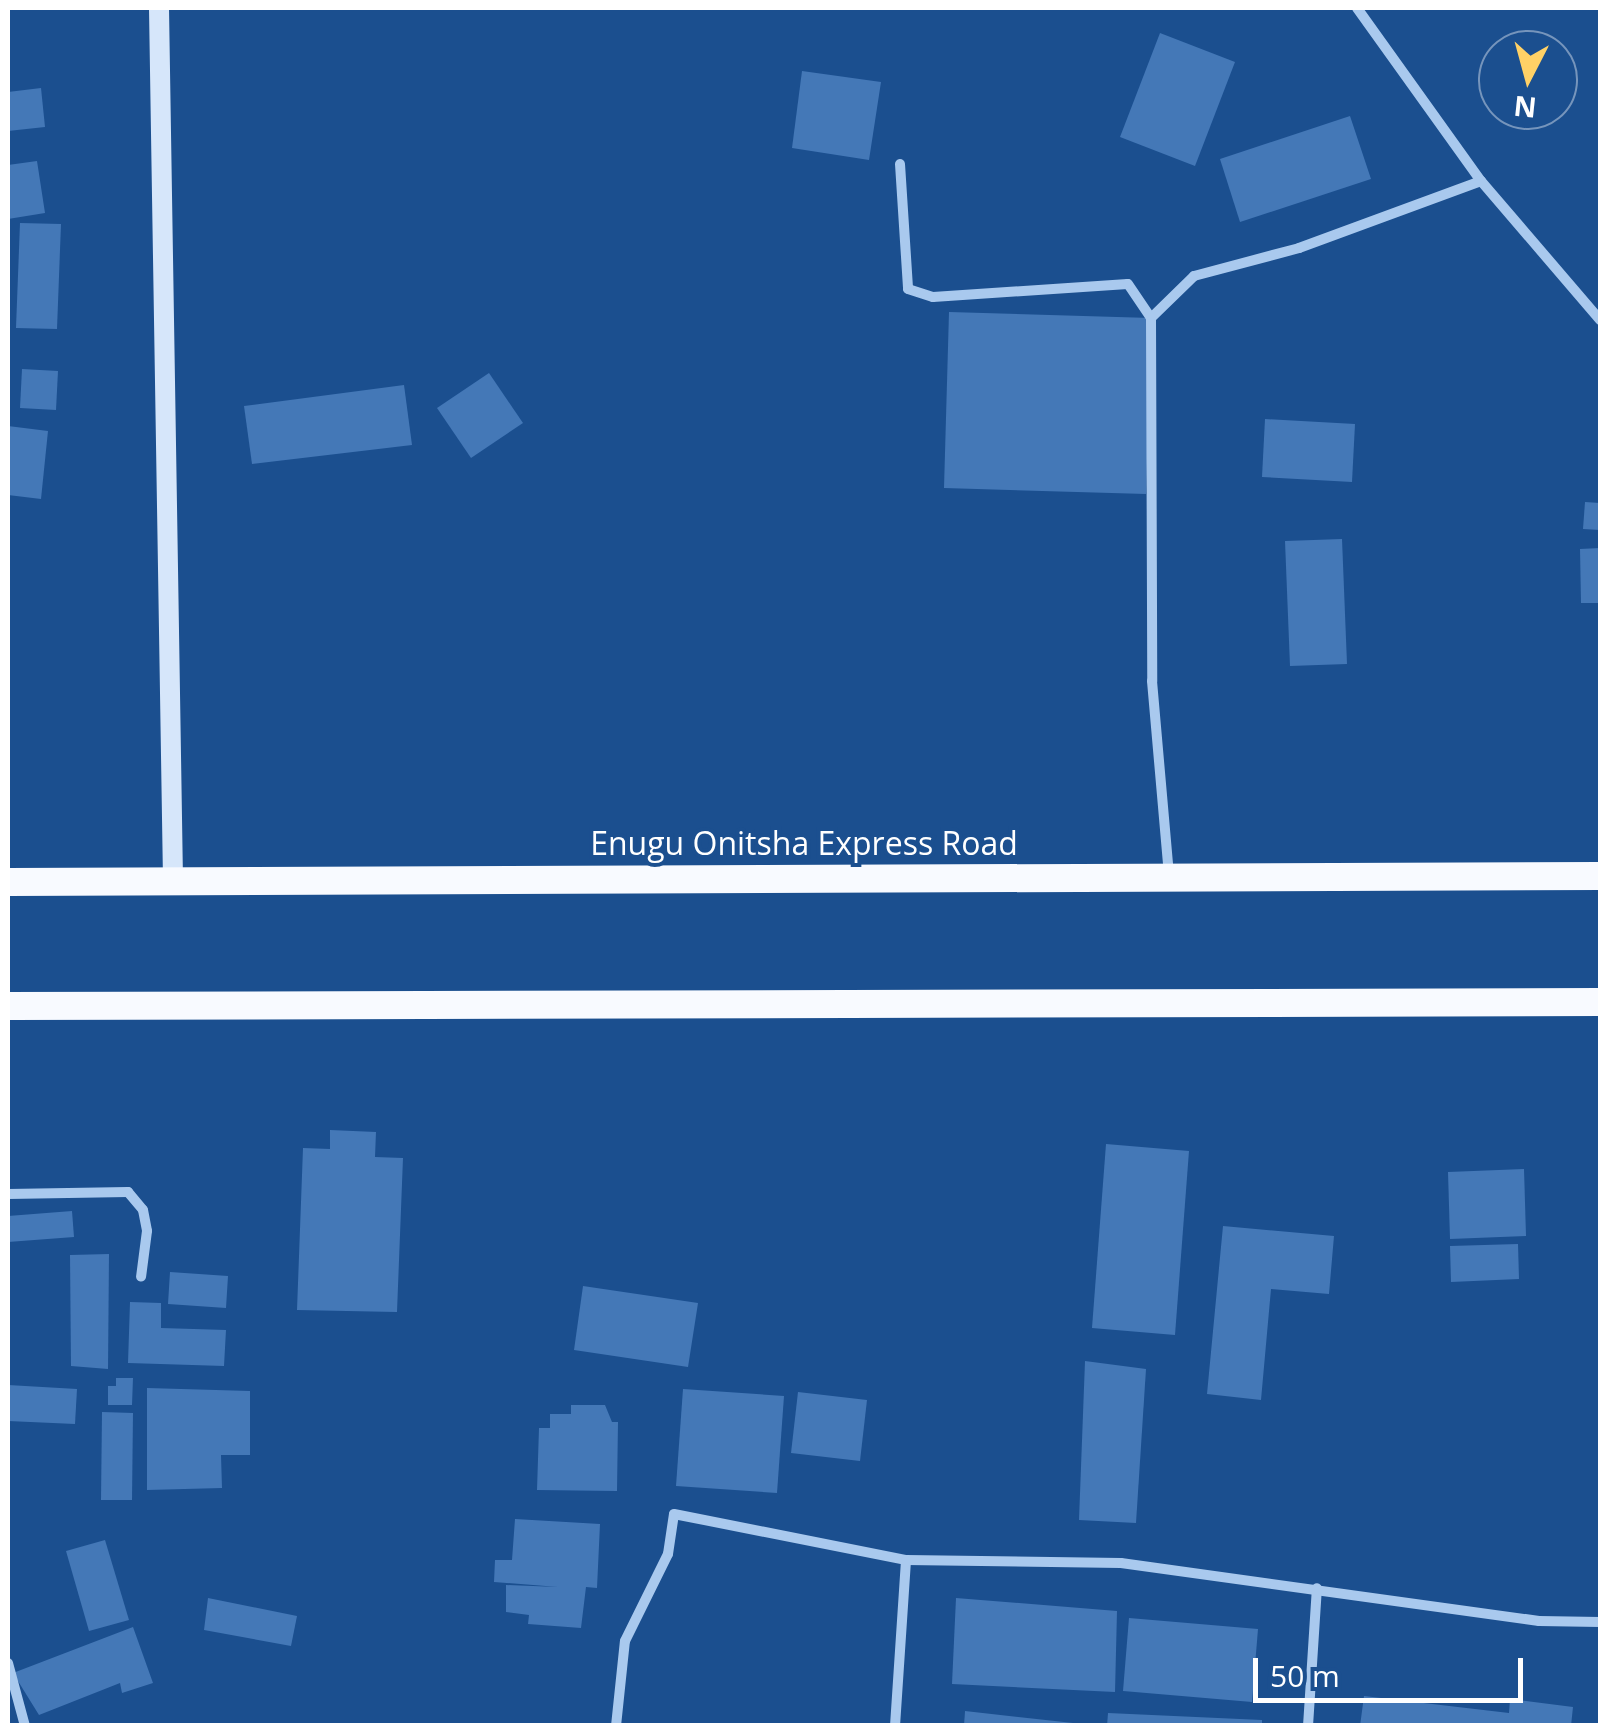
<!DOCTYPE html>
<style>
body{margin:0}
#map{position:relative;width:1608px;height:1733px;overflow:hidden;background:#1b4f8f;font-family:"Open Sans",sans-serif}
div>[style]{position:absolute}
.building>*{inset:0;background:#4478b7}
.minor>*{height:10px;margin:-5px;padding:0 5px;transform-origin:5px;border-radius:5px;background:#a9c9ee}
.secondary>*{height:20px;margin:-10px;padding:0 10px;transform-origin:10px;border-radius:10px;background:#d6e6fa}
.trunk>*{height:28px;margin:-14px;padding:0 14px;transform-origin:14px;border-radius:14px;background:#f8faff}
span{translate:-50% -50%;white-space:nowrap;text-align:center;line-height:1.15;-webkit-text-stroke:8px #1b4f8f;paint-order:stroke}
.street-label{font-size:32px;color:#fff}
.frame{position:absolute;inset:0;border:10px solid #fff;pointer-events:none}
.north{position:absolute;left:1478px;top:30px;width:100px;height:100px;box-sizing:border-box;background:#1b4f8f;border:2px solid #7695bc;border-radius:50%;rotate:186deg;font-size:28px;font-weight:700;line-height:40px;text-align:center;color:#fff}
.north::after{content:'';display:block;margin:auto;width:35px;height:45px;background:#ffd166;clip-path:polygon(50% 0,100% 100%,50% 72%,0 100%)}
.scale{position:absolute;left:1253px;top:1658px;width:270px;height:45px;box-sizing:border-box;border:5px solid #fff;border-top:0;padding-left:12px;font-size:30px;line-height:35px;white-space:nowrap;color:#fff;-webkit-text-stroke:8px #1b4f8f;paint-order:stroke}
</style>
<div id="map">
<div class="building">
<div style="clip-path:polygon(1160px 33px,1235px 62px,1195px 166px,1120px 137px)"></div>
<div style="clip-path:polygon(802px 71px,881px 82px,869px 160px,792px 148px)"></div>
<div style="clip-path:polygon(41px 88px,45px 127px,8px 131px,8px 92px)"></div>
<div style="clip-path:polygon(1350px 116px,1371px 179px,1240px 222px,1220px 159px)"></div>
<div style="clip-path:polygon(37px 161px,45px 213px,8px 219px,8px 165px)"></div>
<div style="clip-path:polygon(20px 223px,61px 224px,57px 329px,16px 328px)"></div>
<div style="clip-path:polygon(949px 312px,1151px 318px,1146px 494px,944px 488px)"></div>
<div style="clip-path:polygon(22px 369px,58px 371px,56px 410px,20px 408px)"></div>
<div style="clip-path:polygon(489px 373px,523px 423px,471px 458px,437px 408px)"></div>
<div style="clip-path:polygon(404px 385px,412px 445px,252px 464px,244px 406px)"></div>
<div style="clip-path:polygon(1265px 419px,1355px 424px,1352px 482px,1262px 477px)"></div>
<div style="clip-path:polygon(8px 426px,48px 431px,41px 499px,8px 495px)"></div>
<div style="clip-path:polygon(1585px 502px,1600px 503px,1600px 530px,1583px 529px)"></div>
<div style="clip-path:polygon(1342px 539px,1347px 664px,1290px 666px,1285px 541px)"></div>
<div style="clip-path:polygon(1600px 548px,1600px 603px,1581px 603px,1580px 549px)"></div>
<div style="clip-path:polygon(330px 1130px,376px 1132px,375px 1157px,403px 1158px,397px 1312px,297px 1310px,303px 1148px,330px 1149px)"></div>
<div style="clip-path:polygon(1106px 1144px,1189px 1151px,1175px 1335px,1092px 1328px)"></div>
<div style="clip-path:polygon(1524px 1169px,1526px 1236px,1450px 1239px,1448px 1172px)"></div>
<div style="clip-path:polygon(72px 1211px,74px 1237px,8px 1242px,8px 1216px)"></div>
<div style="clip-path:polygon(1223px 1226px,1334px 1236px,1329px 1294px,1271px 1289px,1261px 1400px,1207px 1394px)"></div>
<div style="clip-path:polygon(1518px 1244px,1519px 1279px,1451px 1282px,1450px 1246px)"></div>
<div style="clip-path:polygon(109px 1254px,108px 1369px,71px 1366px,70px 1255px)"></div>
<div style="clip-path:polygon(170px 1272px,228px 1276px,226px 1308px,168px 1304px)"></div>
<div style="clip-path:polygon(583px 1286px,698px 1303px,688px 1367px,574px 1350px)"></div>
<div style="clip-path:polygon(130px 1302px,161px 1303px,161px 1328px,226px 1330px,224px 1366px,128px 1363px)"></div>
<div style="clip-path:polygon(1085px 1361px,1146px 1369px,1136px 1523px,1079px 1520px)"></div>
<div style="clip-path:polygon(116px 1378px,133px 1378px,132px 1405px,108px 1405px,108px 1386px,116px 1386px)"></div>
<div style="clip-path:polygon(8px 1385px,77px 1389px,75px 1424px,8px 1421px)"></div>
<div style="clip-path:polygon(147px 1388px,250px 1391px,250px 1455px,221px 1455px,222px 1488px,147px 1490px)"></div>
<div style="clip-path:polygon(683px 1389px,784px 1396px,777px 1493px,676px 1486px)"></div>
<div style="clip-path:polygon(798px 1392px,867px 1400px,860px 1461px,791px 1453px)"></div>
<div style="clip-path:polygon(571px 1405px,605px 1405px,612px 1422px,618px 1422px,617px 1491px,537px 1490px,539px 1428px,550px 1428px,550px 1414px,571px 1414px)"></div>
<div style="clip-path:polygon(102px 1412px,133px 1413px,132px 1500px,101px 1500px)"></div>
<div style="clip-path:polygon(515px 1519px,600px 1524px,597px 1588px,586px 1587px,581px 1628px,528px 1624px,529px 1615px,506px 1612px,506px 1585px,558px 1587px,494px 1582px,495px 1560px,512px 1560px)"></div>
<div style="clip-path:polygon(105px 1540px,129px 1620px,89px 1631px,66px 1551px)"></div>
<div style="clip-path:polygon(208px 1598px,297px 1616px,291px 1646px,204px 1630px)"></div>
<div style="clip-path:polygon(956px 1598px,1117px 1611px,1115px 1692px,952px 1684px)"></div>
<div style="clip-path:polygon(1129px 1618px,1258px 1629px,1252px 1702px,1123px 1691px)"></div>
<div style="clip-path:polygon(133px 1627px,153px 1683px,122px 1693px,120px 1683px,39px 1715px,13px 1673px)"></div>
<div style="clip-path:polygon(1364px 1696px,1509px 1713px,1510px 1699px,1573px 1707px,1571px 1726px,1360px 1726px)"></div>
<div style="clip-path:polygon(965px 1711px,1073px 1723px,1073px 1726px,964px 1726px)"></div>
<div style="clip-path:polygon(1108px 1713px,1262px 1720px,1262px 1726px,1107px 1726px)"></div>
</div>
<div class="minor">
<div style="left:1357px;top:8px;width:213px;rotate:54.4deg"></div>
<div style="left:1481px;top:181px;width:183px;rotate:49.4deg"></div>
<div style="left:900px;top:164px;width:125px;rotate:86.3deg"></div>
<div style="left:908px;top:289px;width:26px;rotate:18deg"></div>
<div style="left:933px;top:297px;width:195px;rotate:-3.8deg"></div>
<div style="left:1128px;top:284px;width:41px;rotate:55.9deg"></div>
<div style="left:1151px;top:318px;width:60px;rotate:-44.3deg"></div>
<div style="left:1194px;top:276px;width:109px;rotate:-14.9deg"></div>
<div style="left:1299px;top:248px;width:194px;rotate:-20.2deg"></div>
<div style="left:1151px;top:318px;width:363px;rotate:89.8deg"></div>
<div style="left:1152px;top:681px;width:196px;rotate:85deg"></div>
<div style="left:8px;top:1194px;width:120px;rotate:-1deg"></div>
<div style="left:128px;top:1192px;width:23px;rotate:50deg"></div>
<div style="left:143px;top:1210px;width:21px;rotate:79deg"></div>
<div style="left:147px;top:1231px;width:46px;rotate:97.4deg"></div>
<div style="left:8px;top:1663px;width:65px;rotate:74.9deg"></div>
<div style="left:616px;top:1726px;width:85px;rotate:-84deg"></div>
<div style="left:625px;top:1641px;width:97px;rotate:-63.7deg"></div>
<div style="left:668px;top:1554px;width:40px;rotate:-81.5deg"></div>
<div style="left:674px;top:1514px;width:237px;rotate:11.2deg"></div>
<div style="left:906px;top:1560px;width:215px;rotate:0.8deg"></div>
<div style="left:1121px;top:1563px;width:422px;rotate:7.9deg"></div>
<div style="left:1539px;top:1621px;width:61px;rotate:0.9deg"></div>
<div style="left:895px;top:1726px;width:166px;rotate:-86.2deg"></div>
<div style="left:1308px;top:1726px;width:138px;rotate:-86.3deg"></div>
</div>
<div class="secondary">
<div style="left:159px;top:8px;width:874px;rotate:89.08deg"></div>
</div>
<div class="trunk">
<div style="left:8px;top:882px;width:1592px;rotate:-0.22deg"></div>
<div style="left:8px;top:1006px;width:1592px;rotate:-0.14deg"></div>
</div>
<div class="street-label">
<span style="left:804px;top:843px">Enugu Onitsha Express Road</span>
</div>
<div class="frame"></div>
<div class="north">N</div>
<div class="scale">50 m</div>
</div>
